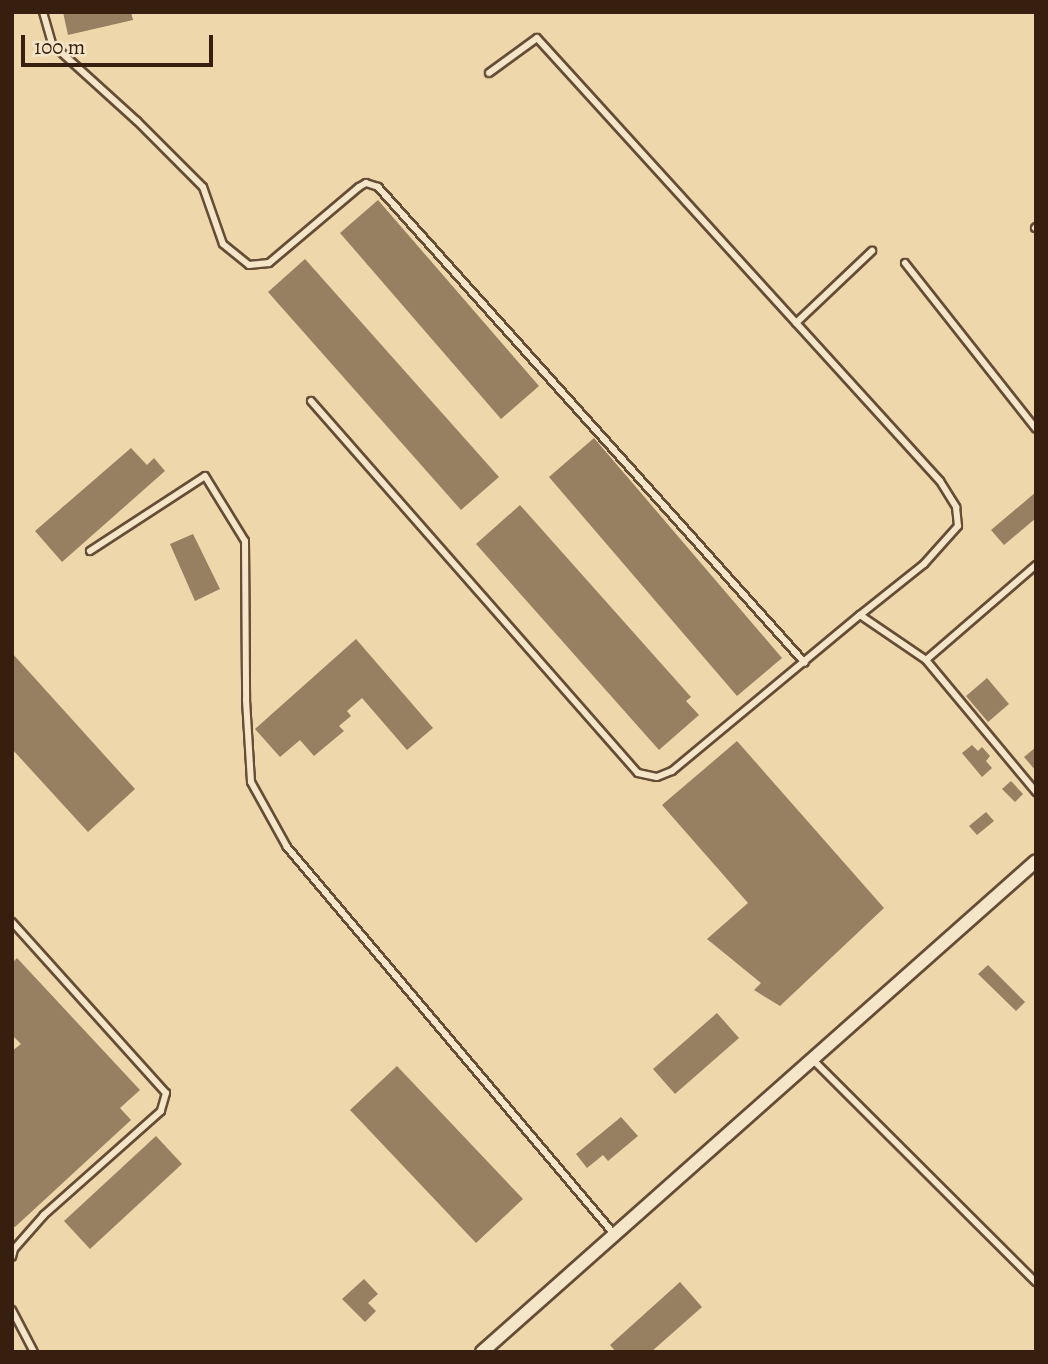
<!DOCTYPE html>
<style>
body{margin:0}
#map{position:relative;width:1048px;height:1364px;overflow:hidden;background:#efd7ac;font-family:Alegreya,serif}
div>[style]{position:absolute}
.building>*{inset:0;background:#977f61}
.roads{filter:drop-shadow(2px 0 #654d36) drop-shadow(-2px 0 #654d36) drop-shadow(0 2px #654d36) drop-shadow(0 -2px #654d36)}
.service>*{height:6px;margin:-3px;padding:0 3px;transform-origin:3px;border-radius:3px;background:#f5e5c9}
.minor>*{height:12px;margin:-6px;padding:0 6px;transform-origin:6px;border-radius:6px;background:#f5e5c9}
span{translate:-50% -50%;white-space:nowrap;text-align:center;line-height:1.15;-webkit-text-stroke:6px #f5e5c9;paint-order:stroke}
.frame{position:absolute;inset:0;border:14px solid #371f0f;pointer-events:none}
.scale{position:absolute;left:21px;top:35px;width:192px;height:32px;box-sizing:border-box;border:4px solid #371f0f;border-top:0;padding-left:9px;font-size:21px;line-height:24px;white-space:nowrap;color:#371f0f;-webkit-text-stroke:5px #f5e5c9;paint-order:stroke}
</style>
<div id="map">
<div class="building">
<div style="clip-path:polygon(63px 12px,131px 12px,133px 20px,68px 35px)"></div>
<div style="clip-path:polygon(378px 200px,539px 386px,501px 419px,340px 233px)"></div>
<div style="clip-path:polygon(305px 259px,499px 477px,461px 510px,268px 292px)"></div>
<div style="clip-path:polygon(594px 438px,782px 658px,737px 696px,549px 477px)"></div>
<div style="clip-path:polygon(131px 448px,147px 465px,154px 458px,165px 471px,62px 562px,35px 531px)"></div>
<div style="clip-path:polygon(1036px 492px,1036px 518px,1004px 545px,991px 530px)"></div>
<div style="clip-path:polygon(520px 505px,691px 697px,686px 701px,699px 715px,659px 750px,476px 544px)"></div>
<div style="clip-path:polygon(193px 534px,220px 589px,195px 601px,170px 544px)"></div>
<div style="clip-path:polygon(356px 639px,433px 728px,407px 750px,362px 698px,347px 711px,351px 716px,339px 726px,344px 731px,314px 756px,300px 740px,280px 757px,255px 729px)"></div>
<div style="clip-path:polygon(12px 653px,135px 789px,88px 832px,12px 749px)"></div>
<div style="clip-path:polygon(987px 678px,1009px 704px,988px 722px,966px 696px)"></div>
<div style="clip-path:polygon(737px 741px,884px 908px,780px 1006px,754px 990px,761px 983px,707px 939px,748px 903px,662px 805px)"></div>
<div style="clip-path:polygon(972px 745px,978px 751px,982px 747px,990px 756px,986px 761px,992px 768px,982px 777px,962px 753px)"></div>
<div style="clip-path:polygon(1036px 747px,1036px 771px,1024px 757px)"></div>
<div style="clip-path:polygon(1011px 781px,1023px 794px,1015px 802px,1002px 789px)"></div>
<div style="clip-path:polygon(986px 812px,994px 821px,977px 835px,969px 826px)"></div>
<div style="clip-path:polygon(17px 958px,140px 1090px,120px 1108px,131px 1120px,15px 1227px,12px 1224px,12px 1051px,21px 1044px,12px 1035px,12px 963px)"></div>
<div style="clip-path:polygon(988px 965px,1025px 1002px,1016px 1011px,978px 974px)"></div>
<div style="clip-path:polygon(717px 1013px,739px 1038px,675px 1094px,653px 1069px)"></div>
<div style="clip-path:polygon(397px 1066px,523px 1199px,476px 1243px,350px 1110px)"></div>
<div style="clip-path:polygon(621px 1117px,638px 1136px,608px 1161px,603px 1155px,587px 1168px,576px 1154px)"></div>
<div style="clip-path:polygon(156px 1136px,182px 1164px,90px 1249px,64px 1221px)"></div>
<div style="clip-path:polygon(364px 1279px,378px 1294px,368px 1303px,376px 1311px,365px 1322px,342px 1299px)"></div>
<div style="clip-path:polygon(680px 1282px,702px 1307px,651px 1352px,616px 1352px,610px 1345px)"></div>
</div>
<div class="roads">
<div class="service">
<div style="left:43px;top:12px;width:33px;rotate:74deg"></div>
<div style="left:52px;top:44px;width:115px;rotate:42.2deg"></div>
<div style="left:137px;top:121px;width:93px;rotate:45deg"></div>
<div style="left:203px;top:187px;width:60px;rotate:70.7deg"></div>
<div style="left:223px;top:244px;width:33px;rotate:39deg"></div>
<div style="left:249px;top:265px;width:20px;rotate:-6deg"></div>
<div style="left:269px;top:263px;width:118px;rotate:-40.2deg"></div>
<div style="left:359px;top:187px;width:8px;rotate:-30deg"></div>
<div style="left:366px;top:183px;width:13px;rotate:18deg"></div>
<div style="left:378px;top:187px;width:639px;rotate:48.11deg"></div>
<div style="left:489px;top:73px;width:59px;rotate:-36.1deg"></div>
<div style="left:537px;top:38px;width:599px;rotate:47.71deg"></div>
<div style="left:940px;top:481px;width:31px;rotate:58deg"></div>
<div style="left:956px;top:507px;width:19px;rotate:84deg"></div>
<div style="left:958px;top:526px;width:51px;rotate:131.8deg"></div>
<div style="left:924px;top:564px;width:82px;rotate:141.4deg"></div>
<div style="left:1035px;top:228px;width:1px;rotate:-45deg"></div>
<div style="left:905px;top:263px;width:211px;rotate:51.7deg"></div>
<div style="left:796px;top:323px;width:105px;rotate:-43.5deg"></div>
<div style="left:311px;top:401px;width:495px;rotate:48.7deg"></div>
<div style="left:638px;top:773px;width:19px;rotate:12deg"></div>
<div style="left:657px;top:777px;width:16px;rotate:-22deg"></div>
<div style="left:672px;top:771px;width:244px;rotate:-39.7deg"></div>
<div style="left:860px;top:615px;width:80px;rotate:34.3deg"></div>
<div style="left:90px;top:551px;width:137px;rotate:-33.1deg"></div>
<div style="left:205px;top:476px;width:76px;rotate:58.4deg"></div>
<div style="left:245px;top:541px;width:159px;rotate:89.6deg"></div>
<div style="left:246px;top:700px;width:82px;rotate:86.5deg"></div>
<div style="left:251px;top:782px;width:74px;rotate:61deg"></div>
<div style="left:287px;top:847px;width:507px;rotate:49.8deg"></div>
<div style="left:1036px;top:565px;width:145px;rotate:139.2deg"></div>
<div style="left:926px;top:660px;width:172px;rotate:50.2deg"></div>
<div style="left:12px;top:922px;width:230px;rotate:48deg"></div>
<div style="left:166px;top:1093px;width:19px;rotate:106deg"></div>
<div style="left:161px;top:1111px;width:157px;rotate:138.4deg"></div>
<div style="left:44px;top:1215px;width:45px;rotate:131.4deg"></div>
<div style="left:14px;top:1249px;width:8px;rotate:104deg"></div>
<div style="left:812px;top:1059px;width:316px;rotate:44.9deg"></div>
<div style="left:12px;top:1310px;width:47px;rotate:62.4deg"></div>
</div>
<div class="minor">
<div style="left:482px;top:1352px;width:740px;rotate:-41.55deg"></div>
</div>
</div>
<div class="frame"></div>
<div class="scale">100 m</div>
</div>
